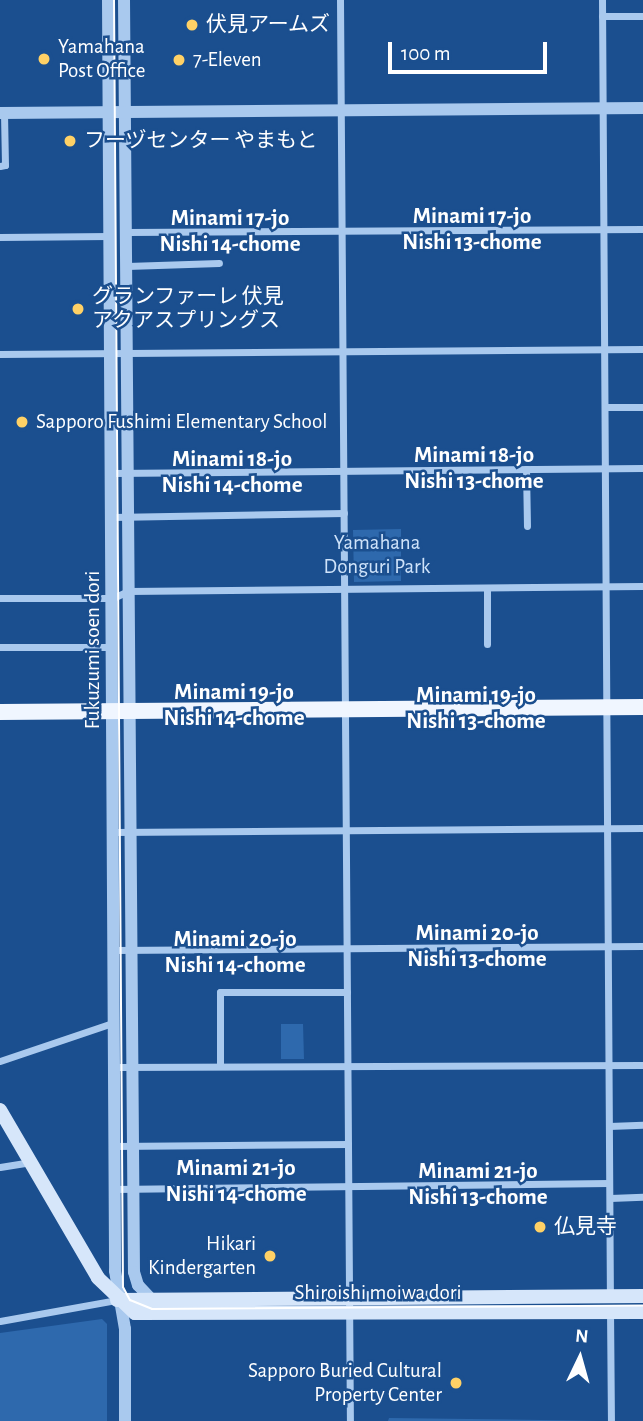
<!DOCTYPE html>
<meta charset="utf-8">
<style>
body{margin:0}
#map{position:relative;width:643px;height:1421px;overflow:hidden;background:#1b4f8f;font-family:"Alegreya Sans","Noto Sans JP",sans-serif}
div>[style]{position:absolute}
.green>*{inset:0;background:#2e69ad}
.minor>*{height:7px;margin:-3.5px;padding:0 3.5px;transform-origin:3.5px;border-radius:3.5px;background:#a9c9ee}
.tertiary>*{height:12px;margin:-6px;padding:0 6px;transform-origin:6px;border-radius:6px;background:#a9c9ee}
.secondary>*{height:14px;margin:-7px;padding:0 7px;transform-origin:7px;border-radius:7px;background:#d6e6fa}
.primary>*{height:16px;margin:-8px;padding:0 8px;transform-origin:8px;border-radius:8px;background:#f0f6ff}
.tram>*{height:2px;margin:-1px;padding:0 1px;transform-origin:1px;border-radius:1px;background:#fff}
.dots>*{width:19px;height:19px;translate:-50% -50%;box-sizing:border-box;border:4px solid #1b4f8f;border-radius:50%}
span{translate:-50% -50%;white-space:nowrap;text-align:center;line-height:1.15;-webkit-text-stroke:5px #1b4f8f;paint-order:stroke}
.poi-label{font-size:21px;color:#fff}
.left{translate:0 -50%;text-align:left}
.right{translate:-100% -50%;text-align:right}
.park-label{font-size:21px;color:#cfe3fa}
.street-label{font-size:21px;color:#fff}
.neighbourhood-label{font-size:23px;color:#fff;font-weight:700}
.north{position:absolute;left:545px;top:1323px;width:70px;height:70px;-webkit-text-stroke:5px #1b4f8f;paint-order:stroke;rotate:5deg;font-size:19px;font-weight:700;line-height:28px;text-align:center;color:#fff}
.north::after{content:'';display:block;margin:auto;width:24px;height:32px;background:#fff;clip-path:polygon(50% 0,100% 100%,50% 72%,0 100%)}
.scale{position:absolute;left:388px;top:42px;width:159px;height:32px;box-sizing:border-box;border:4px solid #fff;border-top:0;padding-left:9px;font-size:21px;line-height:24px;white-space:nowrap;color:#fff;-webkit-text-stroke:5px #1b4f8f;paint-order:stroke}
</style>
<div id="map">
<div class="green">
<div style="clip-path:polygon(401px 529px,401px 581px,354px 582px,353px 530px)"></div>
<div style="clip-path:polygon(281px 1024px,303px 1024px,304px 1059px,281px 1059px)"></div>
<div style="clip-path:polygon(102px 1319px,107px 1324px,107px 1421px,0 1421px,0 1333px)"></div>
<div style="clip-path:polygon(389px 1418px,542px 1420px,600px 1421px,388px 1421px)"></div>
</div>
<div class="minor">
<div style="left:340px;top:0;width:1421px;rotate:89.6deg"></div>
<div style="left:602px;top:0;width:1298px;rotate:89.65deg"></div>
<div style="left:602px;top:16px;width:41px"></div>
<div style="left:0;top:166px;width:5px;rotate:-11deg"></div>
<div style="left:5px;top:165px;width:52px;rotate:-91.1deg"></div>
<div style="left:127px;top:232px;width:516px;rotate:-0.33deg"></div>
<div style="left:0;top:237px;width:110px;rotate:-0.5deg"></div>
<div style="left:127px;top:266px;width:92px;rotate:-1.9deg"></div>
<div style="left:0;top:354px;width:643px;rotate:-0.45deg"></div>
<div style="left:605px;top:407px;width:38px"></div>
<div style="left:526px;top:469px;width:57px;rotate:89deg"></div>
<div style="left:112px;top:473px;width:531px;rotate:-0.54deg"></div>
<div style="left:112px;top:517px;width:232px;rotate:-1deg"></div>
<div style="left:487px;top:588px;width:56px;rotate:90deg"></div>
<div style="left:0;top:598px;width:113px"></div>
<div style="left:113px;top:598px;width:17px;rotate:-25deg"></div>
<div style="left:128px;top:591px;width:515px;rotate:-0.56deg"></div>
<div style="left:0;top:647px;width:113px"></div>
<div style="left:114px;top:832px;width:529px;rotate:-0.43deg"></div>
<div style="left:114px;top:950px;width:529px;rotate:-0.43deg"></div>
<div style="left:0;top:1061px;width:121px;rotate:-18.7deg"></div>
<div style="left:220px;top:1066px;width:74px;rotate:-90deg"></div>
<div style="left:220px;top:992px;width:127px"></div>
<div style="left:116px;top:1067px;width:527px;rotate:-0.22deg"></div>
<div style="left:609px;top:1126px;width:34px;rotate:-2deg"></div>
<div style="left:115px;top:1146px;width:233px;rotate:-0.5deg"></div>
<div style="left:0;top:1167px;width:30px;rotate:-9deg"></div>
<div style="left:115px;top:1189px;width:494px;rotate:-0.7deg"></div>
<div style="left:610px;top:1198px;width:33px;rotate:-2deg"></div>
<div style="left:610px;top:1310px;width:111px;rotate:89.5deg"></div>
<div style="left:0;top:1321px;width:119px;rotate:-10.2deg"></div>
</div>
<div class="tertiary">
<div style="left:108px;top:0;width:1271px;rotate:89.68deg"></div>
<div style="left:115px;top:1271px;width:59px;rotate:80.2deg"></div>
<div style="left:125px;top:1329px;width:92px;rotate:90deg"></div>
<div style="left:124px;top:0;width:1272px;rotate:89.55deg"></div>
<div style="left:134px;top:1272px;width:14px;rotate:73deg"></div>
<div style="left:138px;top:1285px;width:21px;rotate:47deg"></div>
<div style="left:0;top:113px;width:643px;rotate:-0.45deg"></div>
</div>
<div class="secondary">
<div style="left:0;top:1110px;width:194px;rotate:59.7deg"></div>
<div style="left:98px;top:1278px;width:51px;rotate:43.4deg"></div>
<div style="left:135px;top:1313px;width:508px;rotate:-0.11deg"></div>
<div style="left:117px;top:1300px;width:526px;rotate:-0.44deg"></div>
</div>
<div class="primary">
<div style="left:0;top:712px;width:643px;rotate:-0.45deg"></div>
</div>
<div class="tram">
<div style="left:114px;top:0;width:1287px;rotate:89.6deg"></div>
<div style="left:123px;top:1287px;width:15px;rotate:62deg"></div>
<div style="left:130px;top:1300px;width:24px;rotate:22deg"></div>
<div style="left:152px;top:1309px;width:491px;rotate:-0.4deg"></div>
</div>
<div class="dots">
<div style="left:192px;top:25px;background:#ffd166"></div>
<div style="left:44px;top:59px;background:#ffd166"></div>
<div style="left:179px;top:60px;background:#ffd166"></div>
<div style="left:70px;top:141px;background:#ffd166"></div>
<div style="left:78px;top:309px;background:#ffd166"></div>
<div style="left:22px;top:422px;background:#ffd166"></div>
<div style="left:540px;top:1227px;background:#ffd166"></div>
<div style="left:270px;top:1256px;background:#ffd166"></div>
<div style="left:456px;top:1383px;background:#ffd166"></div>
</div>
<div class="poi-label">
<span class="left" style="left:206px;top:25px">伏見アームズ</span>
<span class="left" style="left:58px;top:59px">Yamahana<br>Post Office</span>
<span class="left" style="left:193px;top:60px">7-Eleven</span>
<span class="left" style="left:84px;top:141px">フーヅセンター やまもと</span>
<span class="left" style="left:92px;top:309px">グランファーレ 伏見<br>アクアスプリングス</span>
<span class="left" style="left:36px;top:422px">Sapporo Fushimi Elementary School</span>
<span class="left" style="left:554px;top:1227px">仏見寺</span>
<span class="right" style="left:256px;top:1256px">Hikari<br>Kindergarten</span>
<span class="right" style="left:442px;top:1383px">Sapporo Buried Cultural<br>Property Center</span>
</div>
<div class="park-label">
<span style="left:377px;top:555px">Yamahana<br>Donguri Park</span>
</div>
<div class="street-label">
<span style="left:93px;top:650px;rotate:-90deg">Fukuzumi soen dori</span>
<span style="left:378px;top:1293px">Shiroishi moiwa dori</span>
</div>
<div class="neighbourhood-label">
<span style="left:472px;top:230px">Minami 17-jo<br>Nishi 13-chome</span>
<span style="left:230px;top:232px">Minami 17-jo<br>Nishi 14-chome</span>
<span style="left:474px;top:469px">Minami 18-jo<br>Nishi 13-chome</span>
<span style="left:232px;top:473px">Minami 18-jo<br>Nishi 14-chome</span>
<span style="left:234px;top:706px">Minami 19-jo<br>Nishi 14-chome</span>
<span style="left:476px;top:709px">Minami 19-jo<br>Nishi 13-chome</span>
<span style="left:477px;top:947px">Minami 20-jo<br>Nishi 13-chome</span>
<span style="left:235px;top:953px">Minami 20-jo<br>Nishi 14-chome</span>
<span style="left:236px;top:1182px">Minami 21-jo<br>Nishi 14-chome</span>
<span style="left:478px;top:1185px">Minami 21-jo<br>Nishi 13-chome</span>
</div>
<div class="north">N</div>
<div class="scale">100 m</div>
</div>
